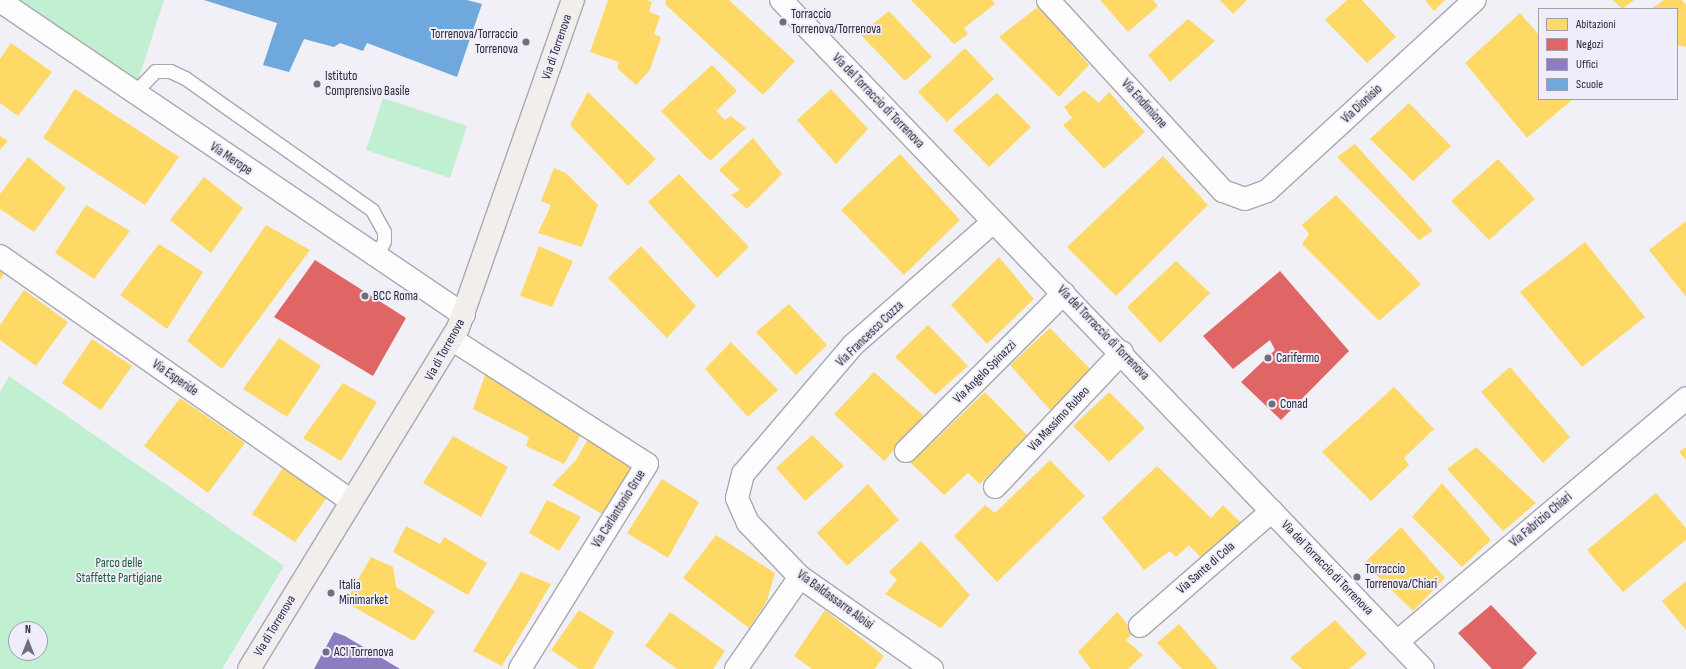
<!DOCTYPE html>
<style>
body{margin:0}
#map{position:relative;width:1686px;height:669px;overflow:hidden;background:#f1f0f7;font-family:"Sofia Sans Condensed",sans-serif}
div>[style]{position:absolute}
.green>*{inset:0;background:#c1efd2}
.homes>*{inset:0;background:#ffd966}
.shops>*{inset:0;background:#e06666}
.offices>*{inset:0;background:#8e7cc3}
.schools>*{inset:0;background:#6fa8dc}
.roads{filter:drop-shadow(1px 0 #aaa7b0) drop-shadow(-1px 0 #aaa7b0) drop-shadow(0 1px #aaa7b0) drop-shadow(0 -1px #aaa7b0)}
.lane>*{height:13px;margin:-6.5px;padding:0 6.5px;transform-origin:6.5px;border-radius:6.5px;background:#fdfdfe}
.street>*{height:22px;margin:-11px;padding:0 11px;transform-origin:11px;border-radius:11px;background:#fdfdfe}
.secondary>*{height:22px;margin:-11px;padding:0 11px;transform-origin:11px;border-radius:11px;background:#f1eeec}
.dots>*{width:11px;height:11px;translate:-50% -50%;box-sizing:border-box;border:2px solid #f0edfa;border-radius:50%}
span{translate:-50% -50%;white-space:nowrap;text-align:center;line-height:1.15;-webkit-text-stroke:4px #f0edfa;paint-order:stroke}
.poi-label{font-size:13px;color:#2a2834}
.left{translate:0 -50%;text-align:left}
.right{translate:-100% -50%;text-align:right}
.street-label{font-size:13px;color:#2a2834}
.park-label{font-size:13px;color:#1b5a33}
.legend{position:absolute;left:1538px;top:8px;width:140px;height:92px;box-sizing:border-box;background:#f0edfa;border:1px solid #a19eab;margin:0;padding:5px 7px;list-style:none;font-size:12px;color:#2a2834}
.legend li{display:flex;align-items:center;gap:8px;height:20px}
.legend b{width:20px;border:1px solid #a19eab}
.north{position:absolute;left:8px;top:621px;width:40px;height:40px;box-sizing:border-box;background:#f0edfa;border:1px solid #a19eab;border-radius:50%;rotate:0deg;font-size:11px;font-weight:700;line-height:16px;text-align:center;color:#2a2834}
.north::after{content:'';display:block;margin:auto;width:14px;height:18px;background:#706e78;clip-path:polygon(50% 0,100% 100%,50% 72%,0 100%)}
</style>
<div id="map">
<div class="green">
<div style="clip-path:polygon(0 0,164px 0,134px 93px)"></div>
<div style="clip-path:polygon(383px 98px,467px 126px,450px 178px,366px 150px)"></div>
<div style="clip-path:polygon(evenodd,9px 376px,284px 566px,222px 669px,0 669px,0 392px,9px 376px,16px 629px,40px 629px,40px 653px,16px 653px,16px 629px)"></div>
</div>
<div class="homes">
<div style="clip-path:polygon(608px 0,647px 0,652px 2px,649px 12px,660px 16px,654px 34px,661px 37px,650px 70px,636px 85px,617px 68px,619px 62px,590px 52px)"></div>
<div style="clip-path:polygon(666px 0,729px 0,795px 61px,763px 95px,665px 4px)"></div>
<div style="clip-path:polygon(911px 0,992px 0,995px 4px,964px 28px,968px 34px,954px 44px)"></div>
<div style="clip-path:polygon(1100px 0,1153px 0,1158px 6px,1128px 32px)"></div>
<div style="clip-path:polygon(1220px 0,1247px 0,1233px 14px)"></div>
<div style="clip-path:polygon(1347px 0,1362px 0,1396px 37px,1367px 63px,1325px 20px)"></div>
<div style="clip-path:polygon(1425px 0,1445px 0,1434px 11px)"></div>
<div style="clip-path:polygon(1613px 0,1634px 0,1622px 9px)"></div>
<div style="clip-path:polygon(1664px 0,1682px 0,1686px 5px,1686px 47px,1677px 45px,1677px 9px,1651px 9px)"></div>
<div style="clip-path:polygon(1039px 6px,1089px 65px,1059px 97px,999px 37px)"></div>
<div style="clip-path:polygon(889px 11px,932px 57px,905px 81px,860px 34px)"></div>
<div style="clip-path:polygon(1520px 13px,1539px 35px,1539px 99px,1573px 99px,1527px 138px,1465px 63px)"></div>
<div style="clip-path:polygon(1188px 19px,1215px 41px,1170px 82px,1148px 55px)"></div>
<div style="clip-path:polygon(11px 43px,52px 72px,18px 116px,0 103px,0 59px)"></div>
<div style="clip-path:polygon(965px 48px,994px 79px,947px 122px,918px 92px)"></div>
<div style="clip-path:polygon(712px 65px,737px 91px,716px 111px,725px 120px,731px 116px,746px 128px,710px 161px,661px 111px)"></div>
<div style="clip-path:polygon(75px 89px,179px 157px,145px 205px,43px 138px)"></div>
<div style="clip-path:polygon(831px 89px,868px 129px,836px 164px,797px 120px)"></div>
<div style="clip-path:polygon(1084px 90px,1099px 103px,1109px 92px,1145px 132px,1104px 169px,1063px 125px,1072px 118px,1064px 107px)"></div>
<div style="clip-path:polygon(588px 92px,656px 159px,628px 186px,570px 125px)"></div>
<div style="clip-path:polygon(997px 93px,1031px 127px,989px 167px,953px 130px)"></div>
<div style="clip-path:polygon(1409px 103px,1451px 146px,1413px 181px,1370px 139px)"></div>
<div style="clip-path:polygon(0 136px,8px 141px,0 150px)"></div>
<div style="clip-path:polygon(753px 138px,782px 174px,747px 209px,731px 195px,740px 190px,719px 170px)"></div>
<div style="clip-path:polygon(1355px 144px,1433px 231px,1419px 240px,1337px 157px)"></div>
<div style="clip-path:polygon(900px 154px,960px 220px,904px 275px,841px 210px)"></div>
<div style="clip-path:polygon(1163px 156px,1208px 205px,1116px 296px,1067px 247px)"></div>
<div style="clip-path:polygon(28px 157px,66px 188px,34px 232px,0 209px,0 194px)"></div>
<div style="clip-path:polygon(1498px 159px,1535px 199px,1489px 240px,1451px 201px)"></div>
<div style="clip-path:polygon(554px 168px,566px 173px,598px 205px,582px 247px,538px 233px,551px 205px,541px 201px)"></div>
<div style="clip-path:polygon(679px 174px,749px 247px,717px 278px,648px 202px)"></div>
<div style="clip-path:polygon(204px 177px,243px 208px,211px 253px,170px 220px)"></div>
<div style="clip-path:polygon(1336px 195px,1421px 284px,1379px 321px,1302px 244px,1309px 234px,1302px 225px)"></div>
<div style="clip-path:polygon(86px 205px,130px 231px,94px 279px,55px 253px)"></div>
<div style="clip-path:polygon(1686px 221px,1686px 297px,1649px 250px)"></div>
<div style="clip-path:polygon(266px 225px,310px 250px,222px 369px,187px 341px)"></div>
<div style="clip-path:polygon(1585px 242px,1645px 317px,1582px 367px,1520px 292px)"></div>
<div style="clip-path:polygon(159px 244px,203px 272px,167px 329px,120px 295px)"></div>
<div style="clip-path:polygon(539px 246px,573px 261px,552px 307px,520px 296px)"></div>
<div style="clip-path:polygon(641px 246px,696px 306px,667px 338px,608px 278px)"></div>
<div style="clip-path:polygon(999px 257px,1034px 299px,987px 344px,951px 305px)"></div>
<div style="clip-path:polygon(1176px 261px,1210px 293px,1160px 343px,1127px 307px)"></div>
<div style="clip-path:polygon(0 271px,4px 274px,0 280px)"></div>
<div style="clip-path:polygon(24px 290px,68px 322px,36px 366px,0 340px,0 325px)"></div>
<div style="clip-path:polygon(789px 304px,827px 345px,796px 375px,756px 332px)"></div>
<div style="clip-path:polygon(928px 325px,968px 366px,935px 395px,895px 357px)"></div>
<div style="clip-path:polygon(1050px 328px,1093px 372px,1050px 410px,1010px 365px)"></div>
<div style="clip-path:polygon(279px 338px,321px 366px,287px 417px,243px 389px)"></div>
<div style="clip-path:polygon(92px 339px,132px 366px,101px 410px,62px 383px)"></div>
<div style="clip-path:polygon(731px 342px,778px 390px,748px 417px,705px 369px)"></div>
<div style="clip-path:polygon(1510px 367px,1570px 437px,1543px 463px,1481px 392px)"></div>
<div style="clip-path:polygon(874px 372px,925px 417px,884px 461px,834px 414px)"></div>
<div style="clip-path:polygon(485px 375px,583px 431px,564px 464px,526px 446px,529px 437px,473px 409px)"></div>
<div style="clip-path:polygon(343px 383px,377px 402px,341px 461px,303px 438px)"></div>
<div style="clip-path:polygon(1394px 387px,1434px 429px,1404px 458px,1409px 465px,1371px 501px,1322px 452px)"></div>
<div style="clip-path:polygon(985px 392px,1027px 435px,980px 484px,968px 473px,944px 495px,911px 463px)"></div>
<div style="clip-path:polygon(1109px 392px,1145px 428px,1109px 462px,1073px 426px)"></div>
<div style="clip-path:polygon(180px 398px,245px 443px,208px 493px,144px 446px)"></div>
<div style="clip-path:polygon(812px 435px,844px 466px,805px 501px,776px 468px)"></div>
<div style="clip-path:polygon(453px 436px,508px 467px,481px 517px,423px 483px)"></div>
<div style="clip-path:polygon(589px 437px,632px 468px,604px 515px,552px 485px,576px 460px)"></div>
<div style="clip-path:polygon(1476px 447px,1536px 503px,1503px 531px,1447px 469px)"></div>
<div style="clip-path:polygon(1686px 447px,1686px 460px,1679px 452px)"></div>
<div style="clip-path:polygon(1050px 460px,1085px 496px,997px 582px,954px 536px,985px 505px,995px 513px)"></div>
<div style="clip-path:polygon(284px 466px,328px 496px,295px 542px,252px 514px)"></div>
<div style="clip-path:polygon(1157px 466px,1211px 518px,1223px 505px,1245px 527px,1204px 561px,1189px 545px,1176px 557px,1170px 551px,1144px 570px,1102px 518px)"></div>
<div style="clip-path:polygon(662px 479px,699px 502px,668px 558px,627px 533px)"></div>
<div style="clip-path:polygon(1442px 483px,1491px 540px,1462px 567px,1412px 517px)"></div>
<div style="clip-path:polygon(868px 484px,899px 520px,847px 566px,817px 533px)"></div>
<div style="clip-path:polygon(1656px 493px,1686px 528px,1686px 540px,1623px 592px,1587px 550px)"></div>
<div style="clip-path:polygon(547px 500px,581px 517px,559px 551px,529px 533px)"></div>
<div style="clip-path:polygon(406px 526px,440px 544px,444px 537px,487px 563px,468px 595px,393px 552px)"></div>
<div style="clip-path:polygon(1401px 527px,1445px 578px,1413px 611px,1364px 563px)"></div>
<div style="clip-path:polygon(716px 535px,775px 573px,767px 601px,749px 628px,683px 578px)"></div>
<div style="clip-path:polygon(921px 541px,970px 595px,941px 628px,885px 594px,897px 580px,889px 572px)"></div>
<div style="clip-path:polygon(371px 557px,393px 567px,396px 587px,435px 611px,414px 641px,345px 602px)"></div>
<div style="clip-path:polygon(521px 572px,551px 584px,502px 666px,473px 651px)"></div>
<div style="clip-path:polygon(1686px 581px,1686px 630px,1662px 601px)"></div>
<div style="clip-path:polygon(579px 610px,614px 632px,593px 669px,579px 669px,551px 650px)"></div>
<div style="clip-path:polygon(825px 610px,884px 656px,875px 669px,812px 669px,794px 656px)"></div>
<div style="clip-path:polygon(670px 612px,725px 651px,713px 669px,677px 669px,645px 646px)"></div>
<div style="clip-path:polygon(1117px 612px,1134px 632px,1126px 640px,1143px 655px,1128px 669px,1091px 669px,1078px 652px)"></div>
<div style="clip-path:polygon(1335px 620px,1367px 654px,1349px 669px,1302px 669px,1290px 658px)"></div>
<div style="clip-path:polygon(1179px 624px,1218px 669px,1182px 669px,1157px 643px)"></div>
</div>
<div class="shops">
<div style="clip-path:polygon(315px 260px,406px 318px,373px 376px,274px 317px)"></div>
<div style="clip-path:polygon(1280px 271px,1349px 351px,1281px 420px,1241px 382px,1275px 350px,1270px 340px,1233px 369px,1203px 336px)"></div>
<div style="clip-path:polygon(1491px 605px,1537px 653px,1522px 669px,1492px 669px,1458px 633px)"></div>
</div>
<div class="offices">
<div style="clip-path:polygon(334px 632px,345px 636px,400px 669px,314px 669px)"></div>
</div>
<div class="schools">
<div style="clip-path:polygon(204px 0,467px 0,482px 4px,457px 77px,367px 43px,363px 51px,340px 43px,334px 47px,304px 39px,289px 72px,263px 65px,277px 23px)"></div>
</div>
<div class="roads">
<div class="lane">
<div style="left:134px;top:93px;width:30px;rotate:-46deg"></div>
<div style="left:155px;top:71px;width:15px"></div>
<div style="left:170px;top:71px;width:17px;rotate:25deg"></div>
<div style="left:185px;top:78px;width:229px;rotate:35.2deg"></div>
<div style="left:372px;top:210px;width:25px;rotate:61deg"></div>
<div style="left:384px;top:232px;width:9px;rotate:90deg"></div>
<div style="left:384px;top:241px;width:17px;rotate:118deg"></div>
</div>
<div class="street">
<div style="left:781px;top:0;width:927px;rotate:46.18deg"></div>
<div style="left:1048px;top:0;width:259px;rotate:47.5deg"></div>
<div style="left:1223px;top:191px;width:23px;rotate:20deg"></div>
<div style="left:1245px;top:199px;width:23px;rotate:-20deg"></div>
<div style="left:1267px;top:191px;width:282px;rotate:-42.6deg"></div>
<div style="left:0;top:1px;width:560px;rotate:34.09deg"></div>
<div style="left:0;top:256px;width:428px;rotate:34.9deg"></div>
<div style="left:453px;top:340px;width:230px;rotate:32.6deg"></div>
<div style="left:647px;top:464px;width:241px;rotate:121.8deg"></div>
<div style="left:906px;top:451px;width:223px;rotate:-45deg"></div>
<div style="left:995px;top:487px;width:185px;rotate:-46.7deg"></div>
<div style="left:1140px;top:626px;width:175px;rotate:-41.1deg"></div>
<div style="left:1397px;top:642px;width:378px;rotate:-40.1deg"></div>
<div style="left:736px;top:669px;width:112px;rotate:-55.2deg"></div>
<div style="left:932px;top:669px;width:161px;rotate:-145.1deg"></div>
<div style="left:800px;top:577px;width:75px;rotate:-133.9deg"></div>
<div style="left:748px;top:523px;width:27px;rotate:-114deg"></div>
<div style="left:737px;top:498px;width:25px;rotate:-76deg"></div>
<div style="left:743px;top:474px;width:170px;rotate:-49.5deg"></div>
<div style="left:853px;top:345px;width:186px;rotate:-41.3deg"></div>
</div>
<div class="secondary">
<div style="left:249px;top:669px;width:400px;rotate:-58.5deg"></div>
<div style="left:458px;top:328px;width:348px;rotate:-70.7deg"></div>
</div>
</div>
<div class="dots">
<div style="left:783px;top:22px;background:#706e78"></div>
<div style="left:526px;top:42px;background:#706e78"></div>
<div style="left:317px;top:84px;background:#706e78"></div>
<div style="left:365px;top:296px;background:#706e78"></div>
<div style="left:1268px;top:358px;background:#706e78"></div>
<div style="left:1272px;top:404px;background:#706e78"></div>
<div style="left:1357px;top:577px;background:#706e78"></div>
<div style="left:331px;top:593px;background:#706e78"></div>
<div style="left:326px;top:652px;background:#706e78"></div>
</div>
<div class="poi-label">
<span class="left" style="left:791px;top:22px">Torraccio<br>Torrenova/Torrenova</span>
<span class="right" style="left:518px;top:42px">Torrenova/Torraccio<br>Torrenova</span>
<span class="left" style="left:325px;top:84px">Istituto<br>Comprensivo Basile</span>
<span class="left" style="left:373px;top:296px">BCC Roma</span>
<span class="left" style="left:1276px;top:358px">Carifermo</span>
<span class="left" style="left:1280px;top:404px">Conad</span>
<span class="left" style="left:1365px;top:577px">Torraccio<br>Torrenova/Chiari</span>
<span class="left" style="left:339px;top:593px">Italia<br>Minimarket</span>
<span class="left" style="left:334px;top:652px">ACI Torrenova</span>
</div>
<div class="street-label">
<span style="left:557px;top:47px;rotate:-71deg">Via di Torrenova</span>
<span style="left:878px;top:101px;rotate:46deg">Via del Torraccio di Torrenova</span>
<span style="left:1144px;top:104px;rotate:48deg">Via Endimione</span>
<span style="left:1362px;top:104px;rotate:-43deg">Via Dionisio</span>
<span style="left:231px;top:159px;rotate:34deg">Via Merope</span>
<span style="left:1103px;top:333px;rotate:46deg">Via del Torraccio di Torrenova</span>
<span style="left:870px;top:334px;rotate:-44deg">Via Francesco Cozza</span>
<span style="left:445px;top:350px;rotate:-61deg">Via di Torrenova</span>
<span style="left:985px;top:372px;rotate:-45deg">Via Angelo Spinazzi</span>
<span style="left:175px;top:378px;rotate:35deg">Via Esperide</span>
<span style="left:1059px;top:419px;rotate:-47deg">Via Massimo Rubeo</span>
<span style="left:619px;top:509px;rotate:-58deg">Via Carlantonio Grue</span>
<span style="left:1541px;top:520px;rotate:-40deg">Via Fabrizio Chiari</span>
<span style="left:1206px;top:568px;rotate:-41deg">Via Sante di Cola</span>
<span style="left:1327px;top:568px;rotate:46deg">Via del Torraccio di Torrenova</span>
<span style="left:835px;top:600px;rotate:36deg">Via Baldassarre Aloisi</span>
<span style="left:275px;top:626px;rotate:-59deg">Via di Torrenova</span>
</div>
<div class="park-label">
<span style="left:119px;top:571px">Parco delle<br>Staffette Partigiane</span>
</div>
<ul class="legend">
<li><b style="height:11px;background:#ffd966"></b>Abitazioni</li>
<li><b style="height:11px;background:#e06666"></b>Negozi</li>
<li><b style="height:11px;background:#8e7cc3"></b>Uffici</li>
<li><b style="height:11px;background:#6fa8dc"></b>Scuole</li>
</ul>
<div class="north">N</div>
</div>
